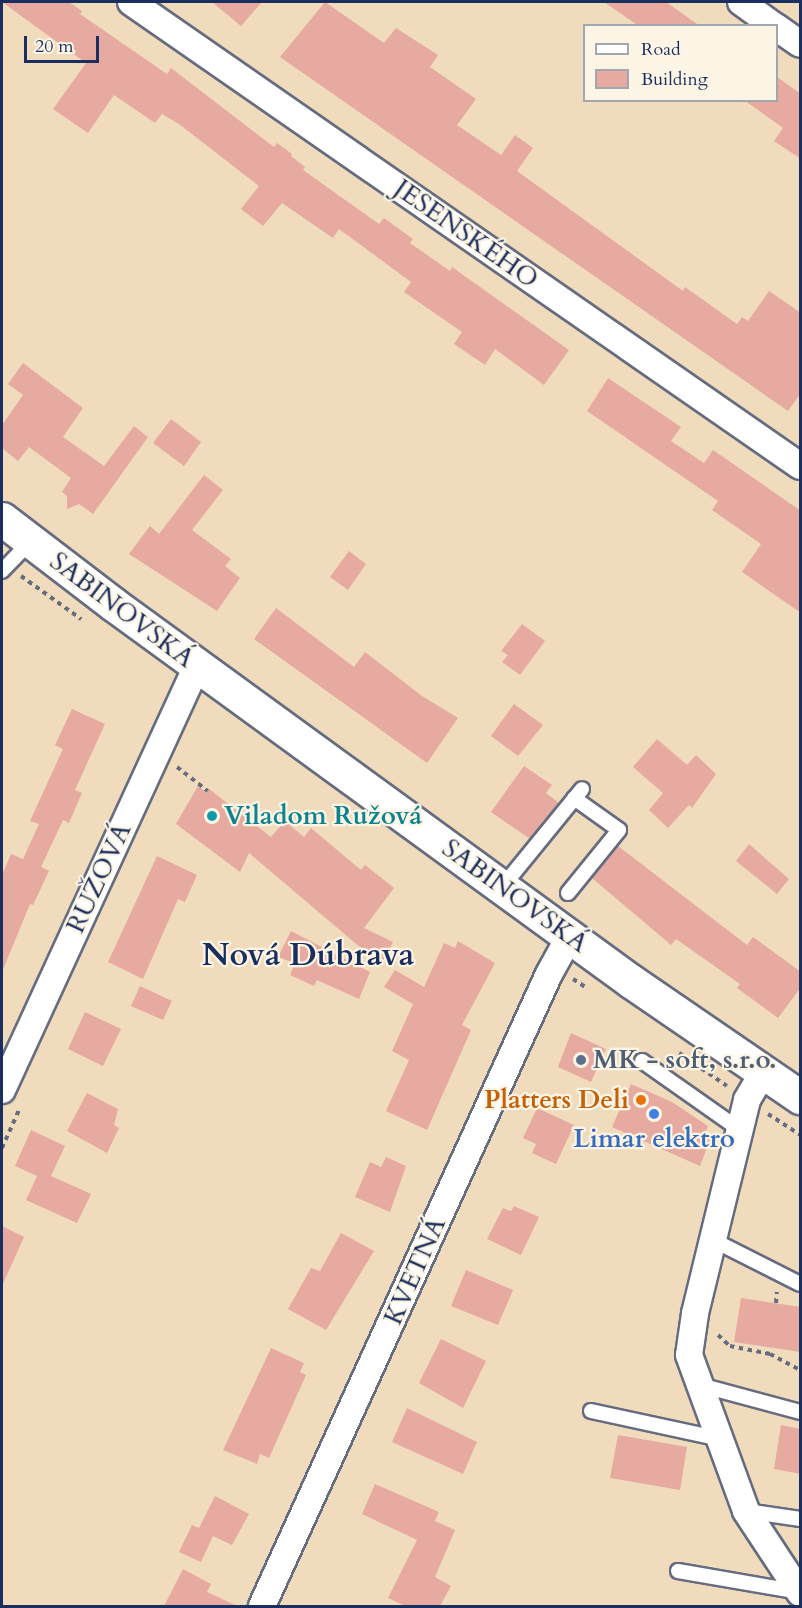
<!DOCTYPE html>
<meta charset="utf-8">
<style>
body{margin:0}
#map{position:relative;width:802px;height:1608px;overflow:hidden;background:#f0dcbc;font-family:Cardo,serif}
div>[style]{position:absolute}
.building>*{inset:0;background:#e6aaa0}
.path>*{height:4px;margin-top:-2px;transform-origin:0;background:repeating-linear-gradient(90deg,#666c7f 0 4.5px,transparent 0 9px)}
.roads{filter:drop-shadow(2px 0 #666c7f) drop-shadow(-2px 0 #666c7f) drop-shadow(0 2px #666c7f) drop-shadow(0 -2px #666c7f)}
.lane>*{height:14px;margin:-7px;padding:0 7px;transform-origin:7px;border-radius:7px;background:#fff}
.street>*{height:26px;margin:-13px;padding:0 13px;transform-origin:13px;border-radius:13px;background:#fff}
.primary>*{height:33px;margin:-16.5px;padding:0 16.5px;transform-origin:16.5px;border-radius:16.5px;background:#fff}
.dots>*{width:16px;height:16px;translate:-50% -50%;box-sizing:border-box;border:3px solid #fcf5e5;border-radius:50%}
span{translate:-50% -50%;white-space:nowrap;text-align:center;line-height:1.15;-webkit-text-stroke:4.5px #fcf5e5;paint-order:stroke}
.street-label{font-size:26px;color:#1b2f5e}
.culture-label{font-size:26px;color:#0d838f;font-weight:700}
.left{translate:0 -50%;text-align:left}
.service-label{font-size:26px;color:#4e5e75;font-weight:700}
.food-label{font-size:26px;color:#c56008;font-weight:700}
.right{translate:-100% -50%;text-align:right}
.shop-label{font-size:26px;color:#366cbe;font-weight:700}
.district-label{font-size:32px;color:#1b2f5e;font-weight:700}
.frame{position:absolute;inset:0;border:3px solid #1b2f5e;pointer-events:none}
.legend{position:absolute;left:583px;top:24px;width:195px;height:78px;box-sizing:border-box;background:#fcf5e5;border:2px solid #a2a6af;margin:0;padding:8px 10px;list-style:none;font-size:18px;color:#1b2f5e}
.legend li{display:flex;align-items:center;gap:12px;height:30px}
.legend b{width:30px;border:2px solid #a2a6af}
.scale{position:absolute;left:24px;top:36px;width:75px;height:27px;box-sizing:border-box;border:3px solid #1b2f5e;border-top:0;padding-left:8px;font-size:18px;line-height:21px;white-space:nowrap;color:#1b2f5e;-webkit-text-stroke:4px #fcf5e5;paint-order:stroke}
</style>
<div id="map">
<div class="building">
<div style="clip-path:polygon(2px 2px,69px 2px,82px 11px,80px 14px,167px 74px,171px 68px,274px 147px,277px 143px,292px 154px,291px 156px,305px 167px,303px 170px,379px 224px,384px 218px,413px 239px,410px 243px,450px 271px,452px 267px,569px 350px,544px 385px,495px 349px,485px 365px,454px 344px,462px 332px,404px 292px,411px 282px,339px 229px,333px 238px,282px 203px,263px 226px,241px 209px,259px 186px,179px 124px,162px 114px,155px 123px,114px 95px,88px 133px,53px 109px,86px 63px)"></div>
<div style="clip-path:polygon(212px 2px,262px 2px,241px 26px)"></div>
<div style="clip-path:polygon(325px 2px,384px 43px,396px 28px,438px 55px,430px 67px,476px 99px,457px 125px,501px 155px,515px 135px,533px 148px,517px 171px,683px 291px,685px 287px,737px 324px,742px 317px,748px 321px,769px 291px,801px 313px,801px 393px,788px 411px,280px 57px)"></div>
<div style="clip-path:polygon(604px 2px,666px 2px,700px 26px,639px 26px)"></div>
<div style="clip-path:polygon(777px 77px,801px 94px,801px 159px,774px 141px,783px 128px,744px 100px,777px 100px)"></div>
<div style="clip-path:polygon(23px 363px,83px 408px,63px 437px,104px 466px,134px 426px,148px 437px,93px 514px,79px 504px,67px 509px,67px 496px,62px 492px,71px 478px,29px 447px,18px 461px,2px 448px,2px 425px,23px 395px,8px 384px)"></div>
<div style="clip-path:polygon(608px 378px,681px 427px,671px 441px,704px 463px,713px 450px,801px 511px,801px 613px,742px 572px,761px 544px,712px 510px,718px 501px,587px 411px)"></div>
<div style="clip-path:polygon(171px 419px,201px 442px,184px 466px,153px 443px)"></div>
<div style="clip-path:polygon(204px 475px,223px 490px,192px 530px,231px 559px,225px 566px,240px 578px,217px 611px,129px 554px,150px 526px,159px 534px)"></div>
<div style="clip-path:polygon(349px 551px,366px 564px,348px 590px,330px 577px)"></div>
<div style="clip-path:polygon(276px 608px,354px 667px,365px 652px,422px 696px,458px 718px,427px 763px,254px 639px)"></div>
<div style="clip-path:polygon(522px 624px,545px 641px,520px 675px,502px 662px,508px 655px,501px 651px)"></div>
<div style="clip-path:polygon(514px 704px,543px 725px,518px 756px,491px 736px)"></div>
<div style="clip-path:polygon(72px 709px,105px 724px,75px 790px,82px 793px,69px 823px,63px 820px,41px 867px,49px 871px,33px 905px,30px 904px,2px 972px,2px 875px,11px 854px,23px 859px,39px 824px,30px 821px,63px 749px,55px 745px)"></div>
<div style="clip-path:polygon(657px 739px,687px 765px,696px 755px,716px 774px,692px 808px,689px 805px,668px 828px,649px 810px,663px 793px,633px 767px)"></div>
<div style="clip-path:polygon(524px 766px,552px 785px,546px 793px,559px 803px,530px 839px,491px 812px)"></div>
<div style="clip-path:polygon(198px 786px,207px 793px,209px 789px,271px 837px,285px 821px,304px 837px,311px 828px,361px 870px,365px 865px,394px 888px,364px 928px,393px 942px,381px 965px,249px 853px,240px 872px,176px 824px)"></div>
<div style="clip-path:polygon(749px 844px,789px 879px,777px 894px,736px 861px)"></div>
<div style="clip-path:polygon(618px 846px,747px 945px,753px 937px,801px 972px,801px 987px,778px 1018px,737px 988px,740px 984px,676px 939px,671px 945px,592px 878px)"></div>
<div style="clip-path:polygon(157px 856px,197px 875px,185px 902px,178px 899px,143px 979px,108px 962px)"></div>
<div style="clip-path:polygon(291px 931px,370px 972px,359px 999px,317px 980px,314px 986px,290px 975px,295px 963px,278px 957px)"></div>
<div style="clip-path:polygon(458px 941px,495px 963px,462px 1025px,471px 1030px,427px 1130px,386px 1111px,409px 1060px,392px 1051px,413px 1004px,384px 987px,395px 970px,424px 987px,444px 943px,455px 948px)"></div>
<div style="clip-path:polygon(140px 986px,172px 1001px,163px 1020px,131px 1006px)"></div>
<div style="clip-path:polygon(85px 1012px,121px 1029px,103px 1066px,68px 1049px)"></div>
<div style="clip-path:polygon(571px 1033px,606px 1049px,591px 1082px,558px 1067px)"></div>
<div style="clip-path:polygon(631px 1084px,672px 1102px,708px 1126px,705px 1134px,711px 1137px,700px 1166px,612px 1127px)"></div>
<div style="clip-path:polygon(87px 1093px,118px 1109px,114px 1125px,119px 1128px,107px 1153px,67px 1131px)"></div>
<div style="clip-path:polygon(537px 1108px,574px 1125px,556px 1164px,532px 1153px,536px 1144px,523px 1138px)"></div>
<div style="clip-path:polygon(31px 1130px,65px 1146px,51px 1176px,91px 1194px,77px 1223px,26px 1200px,37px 1176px,15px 1166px)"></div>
<div style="clip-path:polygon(386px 1157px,406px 1166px,390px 1212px,355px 1197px,370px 1162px,381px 1167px)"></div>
<div style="clip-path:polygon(514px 1206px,539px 1217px,521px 1255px,487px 1239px,503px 1208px,511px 1211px)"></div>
<div style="clip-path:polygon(2px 1226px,24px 1237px,2px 1286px)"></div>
<div style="clip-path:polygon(341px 1233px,374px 1251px,326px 1330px,288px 1309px,311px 1268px,320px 1271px)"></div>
<div style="clip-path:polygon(466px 1270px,513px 1290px,498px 1325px,451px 1306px)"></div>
<div style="clip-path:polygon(741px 1298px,801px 1307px,801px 1352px,734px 1342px)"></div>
<div style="clip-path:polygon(441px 1339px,486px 1361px,463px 1408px,419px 1383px)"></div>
<div style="clip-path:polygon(271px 1348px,304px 1363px,300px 1372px,306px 1375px,269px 1458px,260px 1454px,257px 1464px,223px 1450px)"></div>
<div style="clip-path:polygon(407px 1408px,477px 1442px,463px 1474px,392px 1442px)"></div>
<div style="clip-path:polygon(781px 1425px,801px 1429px,801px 1474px,774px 1469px)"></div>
<div style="clip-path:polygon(618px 1435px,687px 1447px,680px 1490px,610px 1478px)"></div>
<div style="clip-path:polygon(375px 1484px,439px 1512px,435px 1521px,455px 1530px,435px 1577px,451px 1586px,440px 1606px,405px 1606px,388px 1598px,417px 1540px,362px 1514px)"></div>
<div style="clip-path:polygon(215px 1496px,249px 1514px,232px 1545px,213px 1536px,201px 1562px,179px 1552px,192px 1525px,199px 1528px)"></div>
<div style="clip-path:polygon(183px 1569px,211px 1584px,207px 1592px,237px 1606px,164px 1606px)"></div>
</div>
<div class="path">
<div style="left:21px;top:576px;width:74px;rotate:35.6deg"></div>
<div style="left:177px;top:767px;width:39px;rotate:38deg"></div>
<div style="left:573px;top:979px;width:17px;rotate:33deg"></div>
<div style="left:679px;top:1053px;width:58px;rotate:34.5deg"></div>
<div style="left:768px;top:1114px;width:38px;rotate:33deg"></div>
<div style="left:2px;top:1148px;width:42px;rotate:-65.9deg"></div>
<div style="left:776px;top:1303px;width:11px;rotate:-85deg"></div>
<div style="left:718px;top:1335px;width:16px;rotate:43deg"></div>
<div style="left:730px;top:1346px;width:41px;rotate:11.3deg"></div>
<div style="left:770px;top:1354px;width:34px;rotate:28deg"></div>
</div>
<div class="roads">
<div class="lane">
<div style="left:2px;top:571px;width:40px;rotate:-46deg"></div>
<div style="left:503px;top:886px;width:125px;rotate:-50.8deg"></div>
<div style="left:568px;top:893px;width:81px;rotate:-51deg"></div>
<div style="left:619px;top:830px;width:55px;rotate:-144.6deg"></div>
<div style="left:642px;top:1061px;width:120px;rotate:35.1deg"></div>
<div style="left:713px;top:1240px;width:97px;rotate:26.8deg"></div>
<div style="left:700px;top:1385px;width:104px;rotate:15.1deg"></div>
<div style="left:591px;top:1411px;width:132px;rotate:12.2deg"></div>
<div style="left:746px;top:1511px;width:55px;rotate:8.4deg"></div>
<div style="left:678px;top:1571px;width:124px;rotate:9.8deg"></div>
</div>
<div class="street">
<div style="left:131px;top:2px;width:814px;rotate:34.74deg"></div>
<div style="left:741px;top:2px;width:41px;rotate:36deg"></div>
<div style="left:776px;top:27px;width:29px;rotate:35deg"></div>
<div style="left:763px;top:1073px;width:31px;rotate:121deg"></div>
<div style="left:747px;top:1100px;width:220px;rotate:103.7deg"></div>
<div style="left:695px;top:1314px;width:41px;rotate:98.3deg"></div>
<div style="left:689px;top:1355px;width:166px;rotate:69.9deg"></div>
<div style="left:746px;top:1511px;width:98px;rotate:56.6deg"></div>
<div style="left:2px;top:1090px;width:467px;rotate:-65.3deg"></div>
<div style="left:262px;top:1606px;width:694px;rotate:-65.58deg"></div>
<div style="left:549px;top:974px;width:43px;rotate:-61.1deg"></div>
</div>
<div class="primary">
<div style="left:2px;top:519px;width:140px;rotate:37.4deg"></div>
<div style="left:113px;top:604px;width:642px;rotate:36.07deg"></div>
<div style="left:632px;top:982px;width:204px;rotate:34.4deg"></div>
</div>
</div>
<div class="dots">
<div style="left:212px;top:816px;background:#0f9aa8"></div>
<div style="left:581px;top:1060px;background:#5c6f8a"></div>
<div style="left:641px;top:1100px;background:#e8710a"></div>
<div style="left:654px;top:1114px;background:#3f7fe0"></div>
</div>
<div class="street-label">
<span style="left:466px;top:234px;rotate:35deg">JESENSKÉHO</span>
<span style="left:122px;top:610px;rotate:37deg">SABINOVSKÁ</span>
<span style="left:99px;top:878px;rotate:-65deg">RUŽOVÁ</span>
<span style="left:515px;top:896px;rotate:36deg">SABINOVSKÁ</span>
<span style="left:415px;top:1271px;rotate:-66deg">KVETNÁ</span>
</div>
<div class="culture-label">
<span class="left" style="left:224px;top:816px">Viladom Ružová</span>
</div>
<div class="service-label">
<span class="left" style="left:593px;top:1060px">MK - soft, s.r.o.</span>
</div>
<div class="food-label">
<span class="right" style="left:629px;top:1100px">Platters Deli</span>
</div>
<div class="shop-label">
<span style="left:654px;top:1139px">Limar elektro</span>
</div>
<div class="district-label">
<span style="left:308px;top:955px">Nová Dúbrava</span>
</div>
<div class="frame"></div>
<ul class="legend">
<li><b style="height:8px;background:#fff"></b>Road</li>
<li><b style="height:16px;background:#e6aaa0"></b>Building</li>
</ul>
<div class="scale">20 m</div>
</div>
